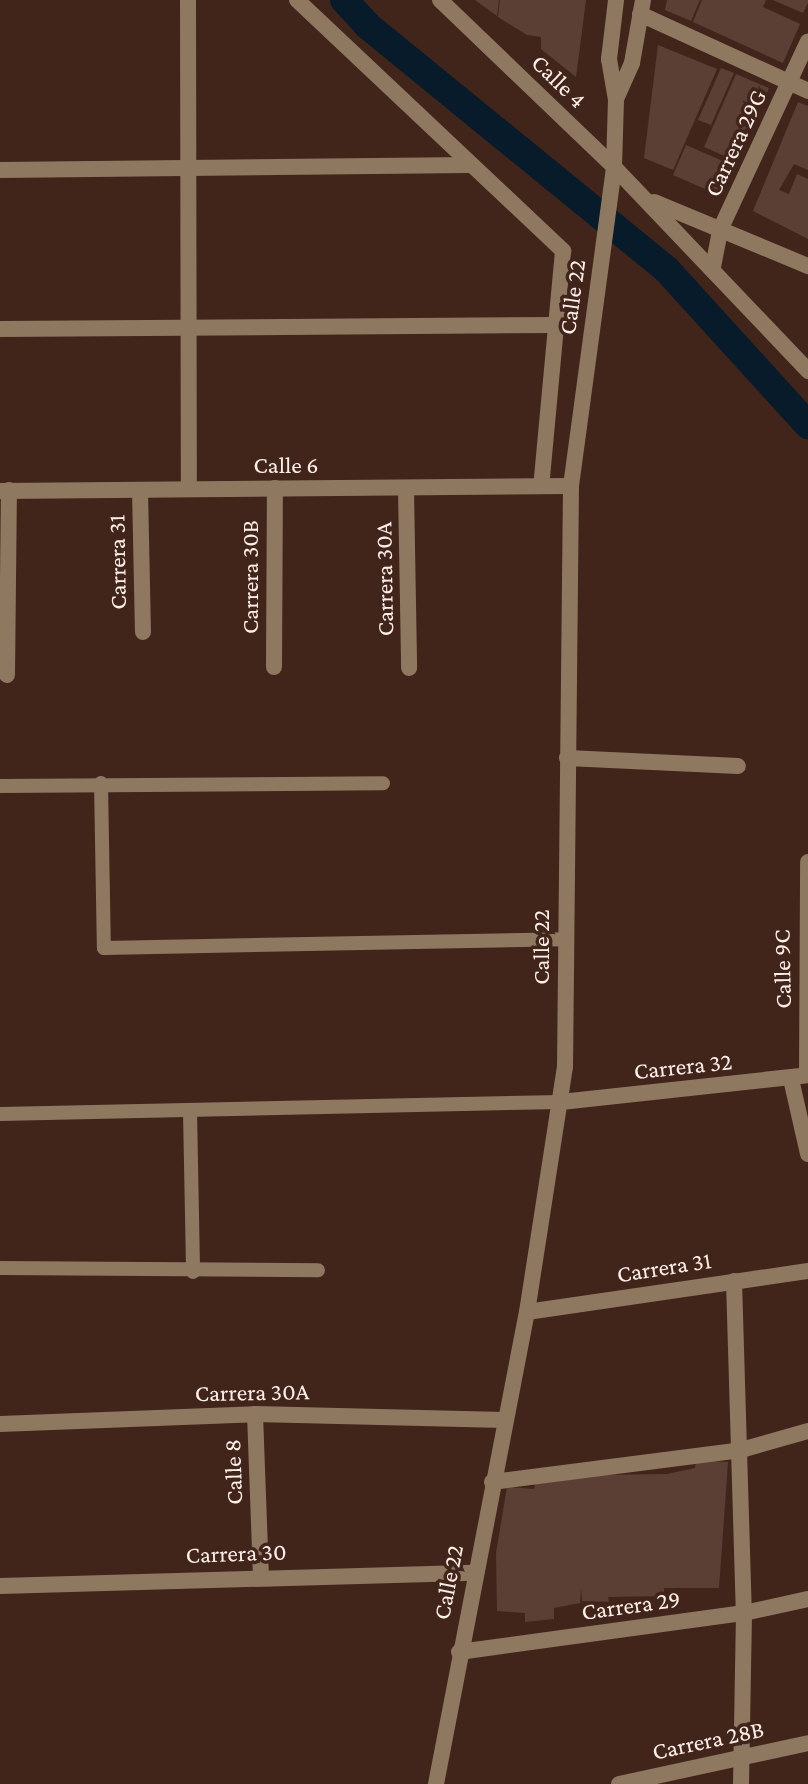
<!DOCTYPE html>
<style>
body{margin:0}
#map{position:relative;width:808px;height:1784px;overflow:hidden;background:#41251b;font-family:"Crimson Pro",serif}
div>[style]{position:absolute}
.canal>*{height:28px;margin:-14px;padding:0 14px;transform-origin:14px;border-radius:14px;background:#071b2b}
.building>*{inset:0;background:#5c3f34}
.service>*{height:14px;margin:-7px;padding:0 7px;transform-origin:7px;border-radius:7px;background:#8f7860}
.minor>*{height:16px;margin:-8px;padding:0 8px;transform-origin:8px;border-radius:8px;background:#8f7860}
span{translate:-50% -50%;white-space:nowrap;text-align:center;line-height:1.15;-webkit-text-stroke:7px #41251b;paint-order:stroke}
.street-label{font-size:24px;color:#feefe9}
</style>
<div id="map">
<div class="canal">
<div style="left:344px;top:0;width:35px;rotate:47deg"></div>
<div style="left:368px;top:26px;width:386px;rotate:39.2deg"></div>
<div style="left:667px;top:270px;width:210px;rotate:47.7deg"></div>
</div>
<div class="building">
<div style="clip-path:polygon(475px 0,499px 0,497px 16px)"></div>
<div style="clip-path:polygon(500px 0,586px 0,576px 77px,541px 49px,541px 37px,527px 35px,498px 17px)"></div>
<div style="clip-path:polygon(667px 0,700px 0,691px 21px,665px 10px)"></div>
<div style="clip-path:polygon(702px 0,766px 0,763px 7px,800px 24px,783px 63px,693px 22px)"></div>
<div style="clip-path:polygon(773px 0,808px 0,808px 3px,803px 13px)"></div>
<div style="clip-path:polygon(658px 45px,717px 69px,673px 170px,644px 158px)"></div>
<div style="clip-path:polygon(721px 68px,734px 73px,711px 125px,698px 120px)"></div>
<div style="clip-path:polygon(736px 74px,769px 88px,736px 161px,704px 147px)"></div>
<div style="clip-path:polygon(798px 102px,808px 106px,808px 170px,794px 164px,779px 190px,789px 194px,797px 174px,808px 179px,808px 239px,753px 211px)"></div>
<div style="clip-path:polygon(686px 145px,734px 166px,721px 196px,673px 175px)"></div>
<div style="clip-path:polygon(696px 1460px,728px 1462px,719px 1588px,664px 1588px,664px 1596px,608px 1597px,609px 1602px,582px 1601px,581px 1588px,580px 1603px,554px 1608px,554px 1619px,525px 1622px,525px 1613px,497px 1611px,496px 1553px,507px 1487px,534px 1489px,537px 1476px,667px 1474px,695px 1468px)"></div>
</div>
<div class="service">
<div style="left:101px;top:783px;width:165px;rotate:89deg"></div>
<div style="left:104px;top:948px;width:461px;rotate:-1.1deg"></div>
<div style="left:0;top:786px;width:383px;rotate:-0.4deg"></div>
<div style="left:190px;top:1111px;width:161px;rotate:88.9deg"></div>
<div style="left:0;top:1114px;width:561px;rotate:-1.23deg"></div>
<div style="left:0;top:1268px;width:318px;rotate:0.4deg"></div>
</div>
<div class="minor">
<div style="left:188px;top:0;width:489px;rotate:89.9deg"></div>
<div style="left:297px;top:0;width:366px;rotate:43.3deg"></div>
<div style="left:563px;top:251px;width:236px;rotate:95.3deg"></div>
<div style="left:440px;top:0;width:241px;rotate:43.8deg"></div>
<div style="left:614px;top:167px;width:282px;rotate:46.4deg"></div>
<div style="left:640px;top:14px;width:185px;rotate:24.6deg"></div>
<div style="left:616px;top:99px;width:39px;rotate:-66deg"></div>
<div style="left:632px;top:63px;width:64px;rotate:-80.1deg"></div>
<div style="left:0;top:170px;width:470px;rotate:-0.6deg"></div>
<div style="left:654px;top:202px;width:167px;rotate:22.6deg"></div>
<div style="left:713px;top:267px;width:38px;rotate:-79deg"></div>
<div style="left:720px;top:230px;width:208px;rotate:-65deg"></div>
<div style="left:0;top:329px;width:558px;rotate:-0.41deg"></div>
<div style="left:406px;top:489px;width:179px;rotate:89deg"></div>
<div style="left:140px;top:490px;width:142px;rotate:88.8deg"></div>
<div style="left:0;top:491px;width:571px;rotate:-0.5deg"></div>
<div style="left:274px;top:667px;width:179px;rotate:-89.7deg"></div>
<div style="left:7px;top:675px;width:185px;rotate:-89.4deg"></div>
<div style="left:567px;top:758px;width:171px;rotate:2.7deg"></div>
<div style="left:807px;top:1075px;width:213px;rotate:-89.7deg"></div>
<div style="left:791px;top:1079px;width:77px;rotate:77.2deg"></div>
<div style="left:561px;top:1102px;width:248px;rotate:-6.2deg"></div>
<div style="left:734px;top:1281px;width:332px;rotate:88.3deg"></div>
<div style="left:744px;top:1613px;width:171px;rotate:91deg"></div>
<div style="left:527px;top:1312px;width:284px;rotate:-8.3deg"></div>
<div style="left:255px;top:1414px;width:161px;rotate:87.9deg"></div>
<div style="left:0;top:1424px;width:255px;rotate:-2.2deg"></div>
<div style="left:255px;top:1414px;width:250px;rotate:1.4deg"></div>
<div style="left:492px;top:1482px;width:251px;rotate:-7.3deg"></div>
<div style="left:741px;top:1450px;width:70px;rotate:-15.8deg"></div>
<div style="left:0;top:1586px;width:474px;rotate:-1.6deg"></div>
<div style="left:459px;top:1652px;width:288px;rotate:-7.8deg"></div>
<div style="left:744px;top:1613px;width:66px;rotate:-12.3deg"></div>
<div style="left:436px;top:1784px;width:481px;rotate:-79.1deg"></div>
<div style="left:527px;top:1312px;width:248px;rotate:-81.2deg"></div>
<div style="left:565px;top:1067px;width:581px;rotate:-89.41deg"></div>
<div style="left:571px;top:486px;width:322px;rotate:-82.3deg"></div>
<div style="left:614px;top:167px;width:67px;rotate:-88.3deg"></div>
<div style="left:616px;top:100px;width:42px;rotate:-99.7deg"></div>
<div style="left:609px;top:59px;width:59px;rotate:-83.2deg"></div>
<div style="left:619px;top:1784px;width:193px;rotate:-12.2deg"></div>
</div>
<div class="street-label">
<span style="left:559px;top:81px;rotate:44deg">Calle 4</span>
<span style="left:735px;top:143px;rotate:-65deg">Carrera 29G</span>
<span style="left:572px;top:297px;rotate:-82deg">Calle 22</span>
<span style="left:286px;top:465px">Calle 6</span>
<span style="left:117px;top:562px;rotate:-91deg">Carrera 31</span>
<span style="left:250px;top:577px;rotate:-90deg">Carrera 30B</span>
<span style="left:384px;top:579px;rotate:-91deg">Carrera 30A</span>
<span style="left:541px;top:947px;rotate:-90deg">Calle 22</span>
<span style="left:782px;top:969px;rotate:-91deg">Calle 9C</span>
<span style="left:683px;top:1066px;rotate:-6deg">Carrera 32</span>
<span style="left:664px;top:1267px;rotate:-9deg">Carrera 31</span>
<span style="left:252px;top:1392px;rotate:-1deg">Carrera 30A</span>
<span style="left:233px;top:1472px;rotate:-92deg">Calle 8</span>
<span style="left:236px;top:1553px;rotate:-2deg">Carrera 30</span>
<span style="left:448px;top:1582px;rotate:-79deg">Calle 22</span>
<span style="left:631px;top:1605px;rotate:-8deg">Carrera 29</span>
<span style="left:708px;top:1740px;rotate:-12deg">Carrera 28B</span>
</div>
</div>
